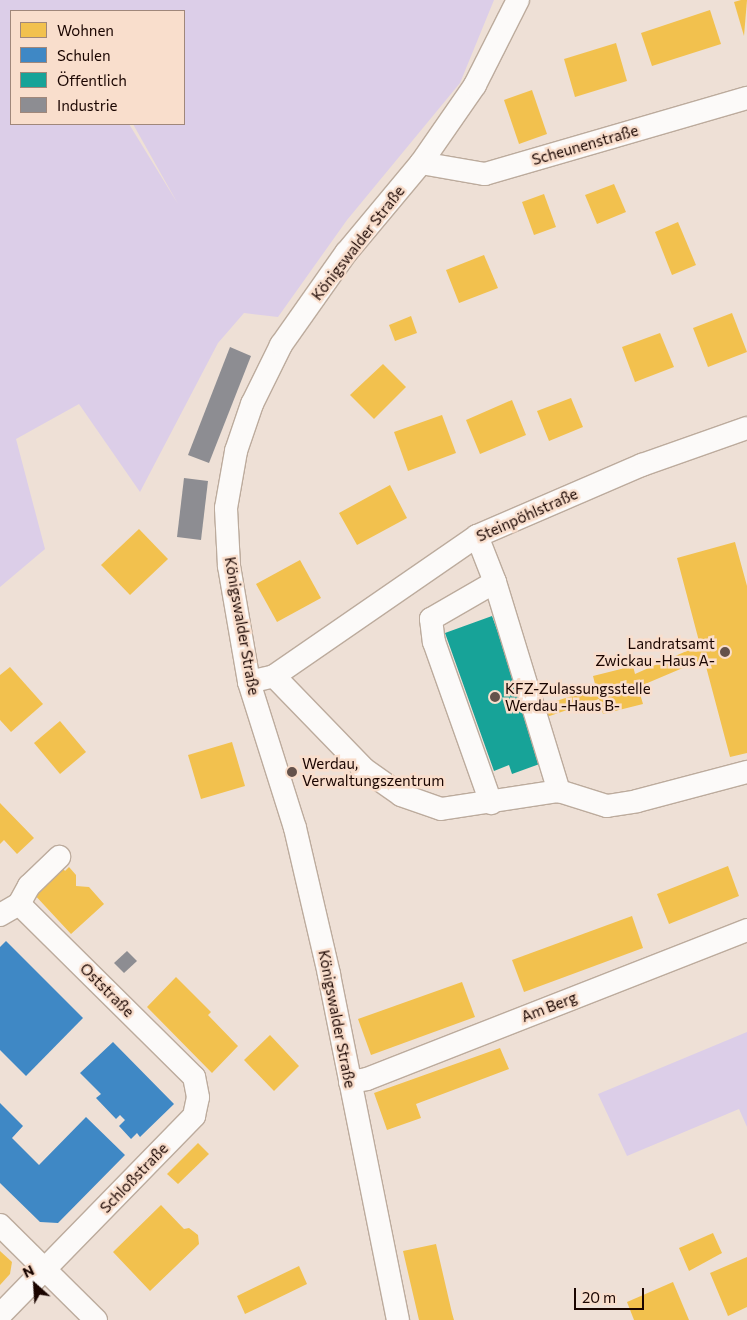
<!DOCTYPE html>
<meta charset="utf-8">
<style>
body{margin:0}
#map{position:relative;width:747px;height:1320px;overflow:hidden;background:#eee0d6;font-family:Commissioner,sans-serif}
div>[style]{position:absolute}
.green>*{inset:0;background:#dccee8}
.homes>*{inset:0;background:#f2c14e}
.schools>*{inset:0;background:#3f88c5}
.public>*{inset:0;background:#17a398}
.industry>*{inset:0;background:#8d8d92}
.roads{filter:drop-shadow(1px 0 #bcab9d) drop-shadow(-1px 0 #bcab9d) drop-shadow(0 1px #bcab9d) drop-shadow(0 -1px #bcab9d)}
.minor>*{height:22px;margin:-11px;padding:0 11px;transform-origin:11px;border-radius:11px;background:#fcfaf9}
.dots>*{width:14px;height:14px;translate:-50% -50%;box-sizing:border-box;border:2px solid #f9decc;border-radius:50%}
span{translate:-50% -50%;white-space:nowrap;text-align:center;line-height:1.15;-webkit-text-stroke:5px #f9decc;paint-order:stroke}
.street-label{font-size:15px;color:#1a0500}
.poi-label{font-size:15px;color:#1a0500}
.right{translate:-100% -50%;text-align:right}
.left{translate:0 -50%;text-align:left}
.legend{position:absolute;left:10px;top:10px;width:175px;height:115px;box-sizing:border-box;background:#f9decc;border:1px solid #a0877a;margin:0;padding:6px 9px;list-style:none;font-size:15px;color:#1a0500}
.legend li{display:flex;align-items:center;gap:10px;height:25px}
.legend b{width:25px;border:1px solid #a0877a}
.north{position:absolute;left:10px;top:1260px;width:50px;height:50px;-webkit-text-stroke:4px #f9decc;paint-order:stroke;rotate:334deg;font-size:14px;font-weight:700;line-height:20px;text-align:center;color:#1a0500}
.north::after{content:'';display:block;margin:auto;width:18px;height:22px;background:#1a0500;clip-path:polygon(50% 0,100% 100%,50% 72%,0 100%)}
.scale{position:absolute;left:574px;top:1288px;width:70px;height:22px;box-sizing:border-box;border:2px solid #1a0500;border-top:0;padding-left:6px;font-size:15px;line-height:18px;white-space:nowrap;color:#1a0500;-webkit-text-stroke:4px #f9decc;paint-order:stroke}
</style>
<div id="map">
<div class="green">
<div style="clip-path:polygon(evenodd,0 0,494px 0,460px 83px,347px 220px,278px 317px,244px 313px,218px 343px,140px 492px,79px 404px,16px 439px,45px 549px,0 587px,0 0,11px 11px,184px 11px,184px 124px,133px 124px,178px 204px,129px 124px,11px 124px,11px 11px)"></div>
<div style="clip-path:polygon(747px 1032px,747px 1127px,739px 1109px,627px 1156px,598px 1094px)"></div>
</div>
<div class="homes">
<div style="clip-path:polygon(741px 0,747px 0,744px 36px,734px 2px)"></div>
<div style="clip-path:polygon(710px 10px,721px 44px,652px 66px,641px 33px)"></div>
<div style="clip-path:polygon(616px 43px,627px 81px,575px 97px,564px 59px)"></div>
<div style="clip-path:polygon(532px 90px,547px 134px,519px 144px,504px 100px)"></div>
<div style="clip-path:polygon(614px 184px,626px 212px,597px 224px,585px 195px)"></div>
<div style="clip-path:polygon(544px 194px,556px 227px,534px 235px,522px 202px)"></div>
<div style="clip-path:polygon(678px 222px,696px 265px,672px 275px,655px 232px)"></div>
<div style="clip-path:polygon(484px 255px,498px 288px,459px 303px,446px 270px)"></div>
<div style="clip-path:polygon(732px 313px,747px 352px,708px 367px,693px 328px)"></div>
<div style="clip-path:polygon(411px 316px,417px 333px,395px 341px,389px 325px)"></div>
<div style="clip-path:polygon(660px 333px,674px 367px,635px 382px,622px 347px)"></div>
<div style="clip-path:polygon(383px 364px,406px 387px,374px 419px,350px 395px)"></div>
<div style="clip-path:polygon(571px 398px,583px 427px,549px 441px,537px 411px)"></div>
<div style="clip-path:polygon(512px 400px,526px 435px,480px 454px,466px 420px)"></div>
<div style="clip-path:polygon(442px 415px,456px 453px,408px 471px,394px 432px)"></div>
<div style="clip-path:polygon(390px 485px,407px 518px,357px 545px,339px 513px)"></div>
<div style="clip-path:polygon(139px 529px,168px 559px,130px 595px,101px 565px)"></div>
<div style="clip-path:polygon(735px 542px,747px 586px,747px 753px,730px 757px,704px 659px,638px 687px,643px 704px,603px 714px,599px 699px,535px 721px,532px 709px,596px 688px,593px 676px,633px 666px,635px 674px,700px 645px,677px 558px)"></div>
<div style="clip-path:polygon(300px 560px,321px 598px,277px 622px,256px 584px)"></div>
<div style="clip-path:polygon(10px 667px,43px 704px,11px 732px,0 720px,0 675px)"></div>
<div style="clip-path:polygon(60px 721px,86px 752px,60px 774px,34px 743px)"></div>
<div style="clip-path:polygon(232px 742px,245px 786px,201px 799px,188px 755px)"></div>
<div style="clip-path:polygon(0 803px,34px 838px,17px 854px,4px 840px,0 844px)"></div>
<div style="clip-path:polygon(61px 866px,65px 871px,69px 867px,76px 875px,76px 886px,89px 887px,104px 904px,71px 934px,32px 892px)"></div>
<div style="clip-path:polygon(728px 866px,739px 896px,669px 924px,657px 894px)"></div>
<div style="clip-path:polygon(632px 916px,643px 948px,524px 992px,512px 960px)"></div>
<div style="clip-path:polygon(176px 977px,211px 1012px,208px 1015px,238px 1046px,212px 1073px,147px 1007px)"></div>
<div style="clip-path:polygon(462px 982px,475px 1017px,371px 1055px,358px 1019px)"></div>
<div style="clip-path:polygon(270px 1035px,299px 1066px,274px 1091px,244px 1060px)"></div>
<div style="clip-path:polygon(500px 1048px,509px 1069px,416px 1104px,421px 1118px,387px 1130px,374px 1093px)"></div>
<div style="clip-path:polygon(198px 1143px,209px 1154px,178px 1184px,167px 1174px)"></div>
<div style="clip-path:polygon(161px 1205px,184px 1229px,189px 1228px,198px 1235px,199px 1244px,150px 1291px,113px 1252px)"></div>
<div style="clip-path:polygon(713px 1233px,722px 1253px,689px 1271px,679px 1248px)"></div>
<div style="clip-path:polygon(436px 1244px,452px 1313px,454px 1320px,419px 1320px,403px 1251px)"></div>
<div style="clip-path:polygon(0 1251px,12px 1262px,10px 1274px,0 1285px)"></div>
<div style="clip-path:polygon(747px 1257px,747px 1307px,728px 1316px,710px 1273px)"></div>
<div style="clip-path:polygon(299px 1266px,307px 1284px,245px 1314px,237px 1296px)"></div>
<div style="clip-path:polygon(673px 1282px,689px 1320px,634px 1320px,627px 1302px)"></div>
</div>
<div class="schools">
<div style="clip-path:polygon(6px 941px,83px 1018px,26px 1076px,0 1050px,0 947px)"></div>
<div style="clip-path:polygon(113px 1042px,174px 1104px,140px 1137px,137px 1133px,131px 1139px,119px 1126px,125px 1120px,120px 1115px,116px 1119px,96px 1098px,101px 1094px,80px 1073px)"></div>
<div style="clip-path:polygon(0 1103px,23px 1126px,12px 1138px,39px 1165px,86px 1117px,125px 1155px,58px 1223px,40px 1222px,0 1183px)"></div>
</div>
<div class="public">
<div style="clip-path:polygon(492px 616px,545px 762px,512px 774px,509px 765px,494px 771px,445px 633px)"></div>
</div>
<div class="industry">
<div style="clip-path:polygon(230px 347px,251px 356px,209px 463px,188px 455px)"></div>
<div style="clip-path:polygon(184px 478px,208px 481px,201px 540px,177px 537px)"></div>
<div style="clip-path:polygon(127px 951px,137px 961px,124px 973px,114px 963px)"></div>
</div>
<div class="roads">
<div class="minor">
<div style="left:421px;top:163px;width:65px;rotate:9.8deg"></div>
<div style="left:485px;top:174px;width:273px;rotate:-16.2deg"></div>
<div style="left:477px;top:536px;width:49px;rotate:68.6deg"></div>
<div style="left:495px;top:582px;width:74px;rotate:150deg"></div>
<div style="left:431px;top:619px;width:23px;rotate:83deg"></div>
<div style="left:434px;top:642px;width:171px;rotate:70.5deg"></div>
<div style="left:495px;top:582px;width:219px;rotate:73deg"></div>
<div style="left:274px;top:676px;width:129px;rotate:45.9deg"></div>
<div style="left:364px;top:769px;width:45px;rotate:35.1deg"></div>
<div style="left:401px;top:795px;width:42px;rotate:19.3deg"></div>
<div style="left:441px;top:809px;width:119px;rotate:-8.7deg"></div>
<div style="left:559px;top:791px;width:50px;rotate:17.4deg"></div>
<div style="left:607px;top:806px;width:30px;rotate:-9deg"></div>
<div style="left:637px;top:801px;width:114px;rotate:-14.8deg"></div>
<div style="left:249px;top:682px;width:26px;rotate:-13deg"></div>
<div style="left:274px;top:676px;width:247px;rotate:-34.6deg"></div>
<div style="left:477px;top:536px;width:180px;rotate:-23.3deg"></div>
<div style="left:642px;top:465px;width:111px;rotate:-19.4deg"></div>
<div style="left:19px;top:904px;width:21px;rotate:-61deg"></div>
<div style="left:29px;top:886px;width:42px;rotate:-44deg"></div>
<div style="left:0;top:915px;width:22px;rotate:-30deg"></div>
<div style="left:350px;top:1082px;width:17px;rotate:-10deg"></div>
<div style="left:367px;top:1079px;width:408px;rotate:-21.4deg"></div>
<div style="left:0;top:1225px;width:135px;rotate:44.7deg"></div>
<div style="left:0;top:1315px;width:278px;rotate:-45.7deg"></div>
<div style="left:194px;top:1116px;width:19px;rotate:-78deg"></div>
<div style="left:198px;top:1097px;width:20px;rotate:-101deg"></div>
<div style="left:194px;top:1077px;width:246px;rotate:-135.3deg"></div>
<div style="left:398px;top:1320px;width:353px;rotate:-101.3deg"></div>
<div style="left:329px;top:974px;width:150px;rotate:-103.1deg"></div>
<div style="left:295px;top:828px;width:153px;rotate:-107.5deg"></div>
<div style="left:249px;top:682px;width:118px;rotate:-99.8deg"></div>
<div style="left:229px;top:566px;width:58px;rotate:-93deg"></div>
<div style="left:226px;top:508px;width:58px;rotate:-80deg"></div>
<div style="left:236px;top:451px;width:50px;rotate:-71.2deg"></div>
<div style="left:252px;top:404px;width:66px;rotate:-63.8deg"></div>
<div style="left:281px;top:345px;width:113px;rotate:-54.8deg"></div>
<div style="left:346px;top:253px;width:117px;rotate:-50.2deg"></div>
<div style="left:421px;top:163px;width:95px;rotate:-55.3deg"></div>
<div style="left:475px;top:85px;width:95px;rotate:-63.2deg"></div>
</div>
</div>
<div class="dots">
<div style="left:725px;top:652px;background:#64524b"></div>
<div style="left:495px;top:697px;background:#64524b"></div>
<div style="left:292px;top:772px;background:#64524b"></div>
</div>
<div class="street-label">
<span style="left:585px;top:145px;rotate:-16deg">Scheunenstraße</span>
<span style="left:358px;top:243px;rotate:-52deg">Königswalder Straße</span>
<span style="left:527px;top:515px;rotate:-24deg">Steinpöhlstraße</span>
<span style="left:242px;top:626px;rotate:80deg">Königswalder Straße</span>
<span style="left:107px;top:990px;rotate:45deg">Oststraße</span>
<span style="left:549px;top:1007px;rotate:-21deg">Am Berg</span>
<span style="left:337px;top:1019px;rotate:79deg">Königswalder Straße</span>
<span style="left:134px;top:1178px;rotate:-46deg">Schloßstraße</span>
</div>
<div class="poi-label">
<span class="right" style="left:715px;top:652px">Landratsamt<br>Zwickau -Haus A-</span>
<span class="left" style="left:505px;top:697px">KFZ-Zulassungsstelle<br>Werdau -Haus B-</span>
<span class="left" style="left:302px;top:772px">Werdau,<br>Verwaltungszentrum</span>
</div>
<ul class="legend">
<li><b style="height:14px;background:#f2c14e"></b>Wohnen</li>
<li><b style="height:14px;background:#3f88c5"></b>Schulen</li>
<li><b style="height:14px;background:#17a398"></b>Öffentlich</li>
<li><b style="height:14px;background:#8d8d92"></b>Industrie</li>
</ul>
<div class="north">N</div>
<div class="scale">20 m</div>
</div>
